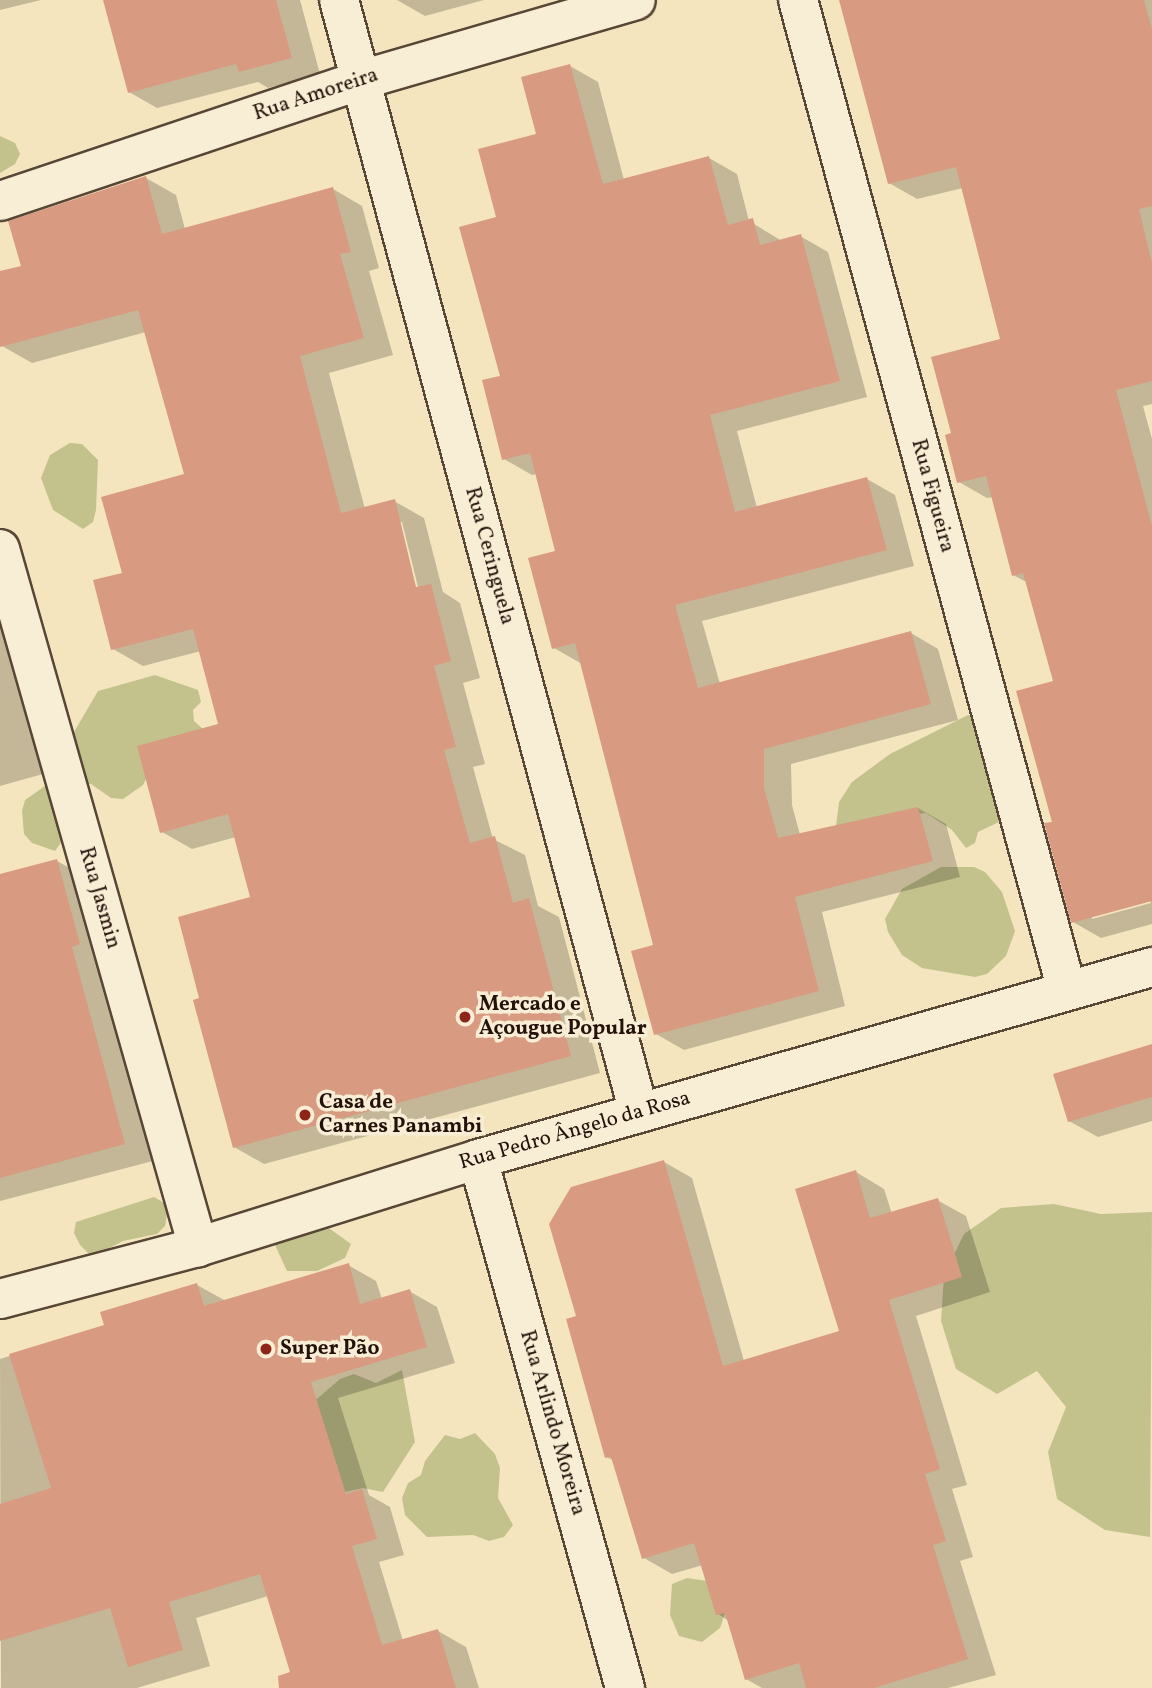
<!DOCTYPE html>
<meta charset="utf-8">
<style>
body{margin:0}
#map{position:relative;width:1152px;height:1688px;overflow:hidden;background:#f5e5bf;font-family:Vollkorn,serif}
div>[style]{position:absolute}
.green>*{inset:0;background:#c3c28d}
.shadow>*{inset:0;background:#0003}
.building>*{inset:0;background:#d89a81}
.roads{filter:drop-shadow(2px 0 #584636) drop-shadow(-2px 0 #584636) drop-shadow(0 2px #584636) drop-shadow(0 -2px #584636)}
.street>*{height:38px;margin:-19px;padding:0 19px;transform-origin:19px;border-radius:19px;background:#f8eed5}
.secondary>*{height:38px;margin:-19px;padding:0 19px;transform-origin:19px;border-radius:19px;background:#f8eed5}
.dots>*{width:19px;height:19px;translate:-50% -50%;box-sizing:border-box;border:4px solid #f8eed5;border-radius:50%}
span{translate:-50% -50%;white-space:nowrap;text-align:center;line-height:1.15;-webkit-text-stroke:7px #f8eed5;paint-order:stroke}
.street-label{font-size:21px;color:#241109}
.poi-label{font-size:21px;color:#241109;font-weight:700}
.left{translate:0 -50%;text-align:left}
</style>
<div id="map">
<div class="green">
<div style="clip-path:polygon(0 136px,15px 143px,20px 154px,15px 164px,0 173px)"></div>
<div style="clip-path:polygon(70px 443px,82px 444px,98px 460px,96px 510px,93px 522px,83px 529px,53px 510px,41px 478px,50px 455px)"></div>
<div style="clip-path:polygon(155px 675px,198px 690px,201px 702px,193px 710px,194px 721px,203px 729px,154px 764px,143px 785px,123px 799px,111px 798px,91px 784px,79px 781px,67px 744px,98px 691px)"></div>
<div style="clip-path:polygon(968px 715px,979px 718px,1014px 803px,999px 822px,978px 832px,975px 843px,966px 848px,952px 830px,926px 813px,836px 826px,839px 802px,852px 782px,890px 754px)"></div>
<div style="clip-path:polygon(52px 781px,70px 830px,55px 851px,32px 843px,24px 834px,22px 811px,25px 800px)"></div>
<div style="clip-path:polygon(941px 867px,974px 867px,985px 872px,1002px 892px,1015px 931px,1006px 956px,987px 974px,975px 977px,922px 968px,902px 955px,888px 932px,885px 919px,902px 889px)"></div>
<div style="clip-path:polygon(154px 1197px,164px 1203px,167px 1214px,165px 1226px,157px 1234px,123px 1241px,102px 1252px,88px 1253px,80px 1245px,74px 1233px,76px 1222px)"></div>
<div style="clip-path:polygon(1054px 1204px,1101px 1214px,1152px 1212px,1150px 1537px,1105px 1530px,1057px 1499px,1048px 1452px,1066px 1407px,1037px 1371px,997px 1394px,956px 1369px,941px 1321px,944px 1275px,964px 1234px,1001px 1208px)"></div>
<div style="clip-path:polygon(326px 1226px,351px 1244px,345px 1258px,317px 1271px,287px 1271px,275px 1245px,280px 1234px)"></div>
<div style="clip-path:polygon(402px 1370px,415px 1442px,383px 1492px,363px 1488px,341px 1493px,311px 1404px,340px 1379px,354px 1374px,376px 1383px)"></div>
<div style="clip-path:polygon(475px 1433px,495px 1454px,500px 1468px,498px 1498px,513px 1525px,504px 1537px,489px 1541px,473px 1535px,427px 1537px,405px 1515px,402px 1498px,408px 1483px,421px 1475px,425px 1461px,445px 1435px,460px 1439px)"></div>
<div style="clip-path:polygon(687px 1578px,714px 1582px,727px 1607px,720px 1628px,702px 1642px,679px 1636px,670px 1615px,672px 1584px)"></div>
</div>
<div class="shadow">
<div style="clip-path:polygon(0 0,41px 0,0 10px)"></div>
<div style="clip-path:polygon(105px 0,300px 0,320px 74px,268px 88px,258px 82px,157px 108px,129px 92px)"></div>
<div style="clip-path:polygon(397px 0,484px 0,425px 16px)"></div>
<div style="clip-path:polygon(evenodd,841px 0,1152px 0,1152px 404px,1143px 406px,1152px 439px,1152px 924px,1101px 938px,1073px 922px,1054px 823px,1055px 682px,1028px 583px,1013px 575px,993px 497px,987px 498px,959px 482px,953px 435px,1003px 341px,963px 188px,917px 199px,889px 183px,841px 0,1150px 900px,1151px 903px,1092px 919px,1092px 915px,1150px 900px)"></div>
<div style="clip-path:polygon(570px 66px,598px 82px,624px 180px,709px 158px,737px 174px,749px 221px,782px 241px,800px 236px,828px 252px,867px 397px,737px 431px,757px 508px,867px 479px,895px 495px,914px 566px,702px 621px,720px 684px,911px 633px,938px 649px,958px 720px,791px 764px,792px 805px,800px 835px,918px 808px,946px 824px,960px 877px,822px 912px,845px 1006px,684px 1050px,656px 1034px,655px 946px,582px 664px,554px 648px,557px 552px,537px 474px,532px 475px,504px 459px,499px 219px)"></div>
<div style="clip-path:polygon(evenodd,146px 178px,176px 195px,185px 229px,333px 189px,362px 206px,379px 268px,369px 271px,393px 355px,329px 373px,365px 509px,394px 501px,424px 518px,443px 592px,460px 603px,480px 678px,463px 683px,485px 764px,473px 767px,493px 839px,525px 855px,538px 906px,559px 917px,600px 1073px,264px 1164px,234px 1147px,201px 999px,252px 899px,236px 837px,192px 849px,162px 832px,220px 725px,201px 651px,143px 666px,113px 649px,125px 574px,186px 475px,146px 332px,32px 363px,2px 346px,0 339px,0 273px,23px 267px,146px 178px,398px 522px,402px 522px,420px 595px,417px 596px,398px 522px)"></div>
<div style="clip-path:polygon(0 573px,43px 774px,0 786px)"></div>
<div style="clip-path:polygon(57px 861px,86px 877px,100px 963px,153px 1161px,0 1201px,0 876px)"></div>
<div style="clip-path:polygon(1152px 1045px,1152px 1121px,1098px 1137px,1069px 1121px)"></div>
<div style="clip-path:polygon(664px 1162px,692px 1178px,744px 1361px,841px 1332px,856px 1172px,884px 1189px,892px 1214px,937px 1200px,966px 1216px,990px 1292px,916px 1316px,967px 1485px,952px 1489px,973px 1557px,960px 1561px,996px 1675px,948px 1688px,762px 1688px,746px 1679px,729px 1621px,718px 1614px,703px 1565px,672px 1574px,644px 1558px,614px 1461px,607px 1457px,578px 1317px)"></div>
<div style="clip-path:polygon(348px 1265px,376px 1281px,382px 1299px,409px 1291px,437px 1307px,455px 1363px,338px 1398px,369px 1495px,390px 1507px,404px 1555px,379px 1562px,403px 1641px,438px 1631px,466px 1647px,479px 1688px,314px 1688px,268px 1596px,196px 1618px,210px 1666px,137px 1688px,1px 1688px,0 1359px,106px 1326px,197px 1285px,226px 1301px)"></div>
</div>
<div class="building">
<div style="clip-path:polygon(103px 0,276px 0,292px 58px,239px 72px,236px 64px,128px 93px)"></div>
<div style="clip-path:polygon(839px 0,1144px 0,1152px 29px,1152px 206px,1139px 209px,1152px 263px,1152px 381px,1116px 390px,1152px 526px,1152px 901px,1071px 923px,1044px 823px,1052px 822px,1016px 691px,1053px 681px,1023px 573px,1012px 576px,986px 476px,957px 483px,945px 435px,951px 433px,931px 357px,1000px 339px,956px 167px,888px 184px)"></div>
<div style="clip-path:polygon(570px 64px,603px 184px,709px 156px,728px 225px,753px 218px,760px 245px,801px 234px,840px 381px,710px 415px,735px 512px,867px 477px,887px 550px,675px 605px,698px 688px,911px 631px,931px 704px,764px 749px,764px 788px,778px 838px,918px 807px,933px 861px,795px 897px,819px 991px,654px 1035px,631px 951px,653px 945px,575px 643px,552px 649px,528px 558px,555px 551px,530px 453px,502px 460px,482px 380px,500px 376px,459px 227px,496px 217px,478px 149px,536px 134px,521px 77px)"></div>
<div style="clip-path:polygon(146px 176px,162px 234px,333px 187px,351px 252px,340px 254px,364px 338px,300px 356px,341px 513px,395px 499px,416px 587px,431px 584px,451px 661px,434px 666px,456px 747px,444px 750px,470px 843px,495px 836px,513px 903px,529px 898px,571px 1056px,233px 1148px,193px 1000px,199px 998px,178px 917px,250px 897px,228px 814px,160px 833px,137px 746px,218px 724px,193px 629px,111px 650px,93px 580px,122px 573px,101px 497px,184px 474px,138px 310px,0 347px,0 271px,21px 266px,8px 221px)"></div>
<div style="clip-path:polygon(57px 859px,80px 944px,72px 947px,125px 1144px,0 1178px,0 874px)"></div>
<div style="clip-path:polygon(1152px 1044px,1152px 1097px,1068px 1122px,1053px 1074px)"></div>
<div style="clip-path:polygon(664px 1160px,723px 1366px,839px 1331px,795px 1189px,856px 1170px,870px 1218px,938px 1198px,962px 1277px,889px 1300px,940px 1469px,925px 1474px,946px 1541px,933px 1545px,968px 1659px,874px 1688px,806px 1688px,799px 1663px,745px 1680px,725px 1613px,716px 1615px,694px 1543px,642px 1559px,611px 1457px,605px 1458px,566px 1319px,576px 1316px,549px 1224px,571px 1187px)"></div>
<div style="clip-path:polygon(349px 1263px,360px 1304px,410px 1289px,427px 1347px,311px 1382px,346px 1494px,362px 1489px,377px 1539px,352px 1546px,382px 1645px,438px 1629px,456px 1688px,279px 1688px,278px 1676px,290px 1672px,260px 1574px,169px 1602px,183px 1650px,128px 1667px,110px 1608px,0 1641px,0 1504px,51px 1488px,9px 1354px,104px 1325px,100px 1312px,197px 1283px,204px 1306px)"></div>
</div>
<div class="roads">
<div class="street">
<div style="left:339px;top:0;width:1153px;rotate:74.91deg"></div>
<div style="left:798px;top:0;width:1027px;rotate:74.81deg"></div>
<div style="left:0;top:201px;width:381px;rotate:-18.5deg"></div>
<div style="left:361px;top:80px;width:286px;rotate:-16.2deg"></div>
<div style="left:0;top:549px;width:726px;rotate:74.16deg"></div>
<div style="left:478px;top:1159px;width:549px;rotate:74.47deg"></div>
</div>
<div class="secondary">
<div style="left:0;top:1299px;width:205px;rotate:-14.7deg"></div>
<div style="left:198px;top:1247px;width:294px;rotate:-17.4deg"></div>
<div style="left:478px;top:1159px;width:701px;rotate:-15.9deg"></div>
</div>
</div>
<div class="dots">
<div style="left:465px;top:1017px;background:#8f2418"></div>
<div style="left:305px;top:1115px;background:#8f2418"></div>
<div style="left:266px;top:1349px;background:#8f2418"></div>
</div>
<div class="street-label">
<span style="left:316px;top:95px;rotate:-18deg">Rua Amoreira</span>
<span style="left:932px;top:496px;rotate:75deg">Rua Figueira</span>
<span style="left:489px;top:556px;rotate:75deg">Rua Ceringuela</span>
<span style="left:99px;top:898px;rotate:74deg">Rua Jasmin</span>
<span style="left:575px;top:1131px;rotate:-16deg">Rua Pedro Ângelo da Rosa</span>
<span style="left:552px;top:1423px;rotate:74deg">Rua Arlindo Moreira</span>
</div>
<div class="poi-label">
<span class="left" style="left:479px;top:1017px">Mercado e<br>Açougue Popular</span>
<span class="left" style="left:319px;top:1115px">Casa de<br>Carnes Panambi</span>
<span class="left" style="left:280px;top:1349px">Super Pão</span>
</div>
</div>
